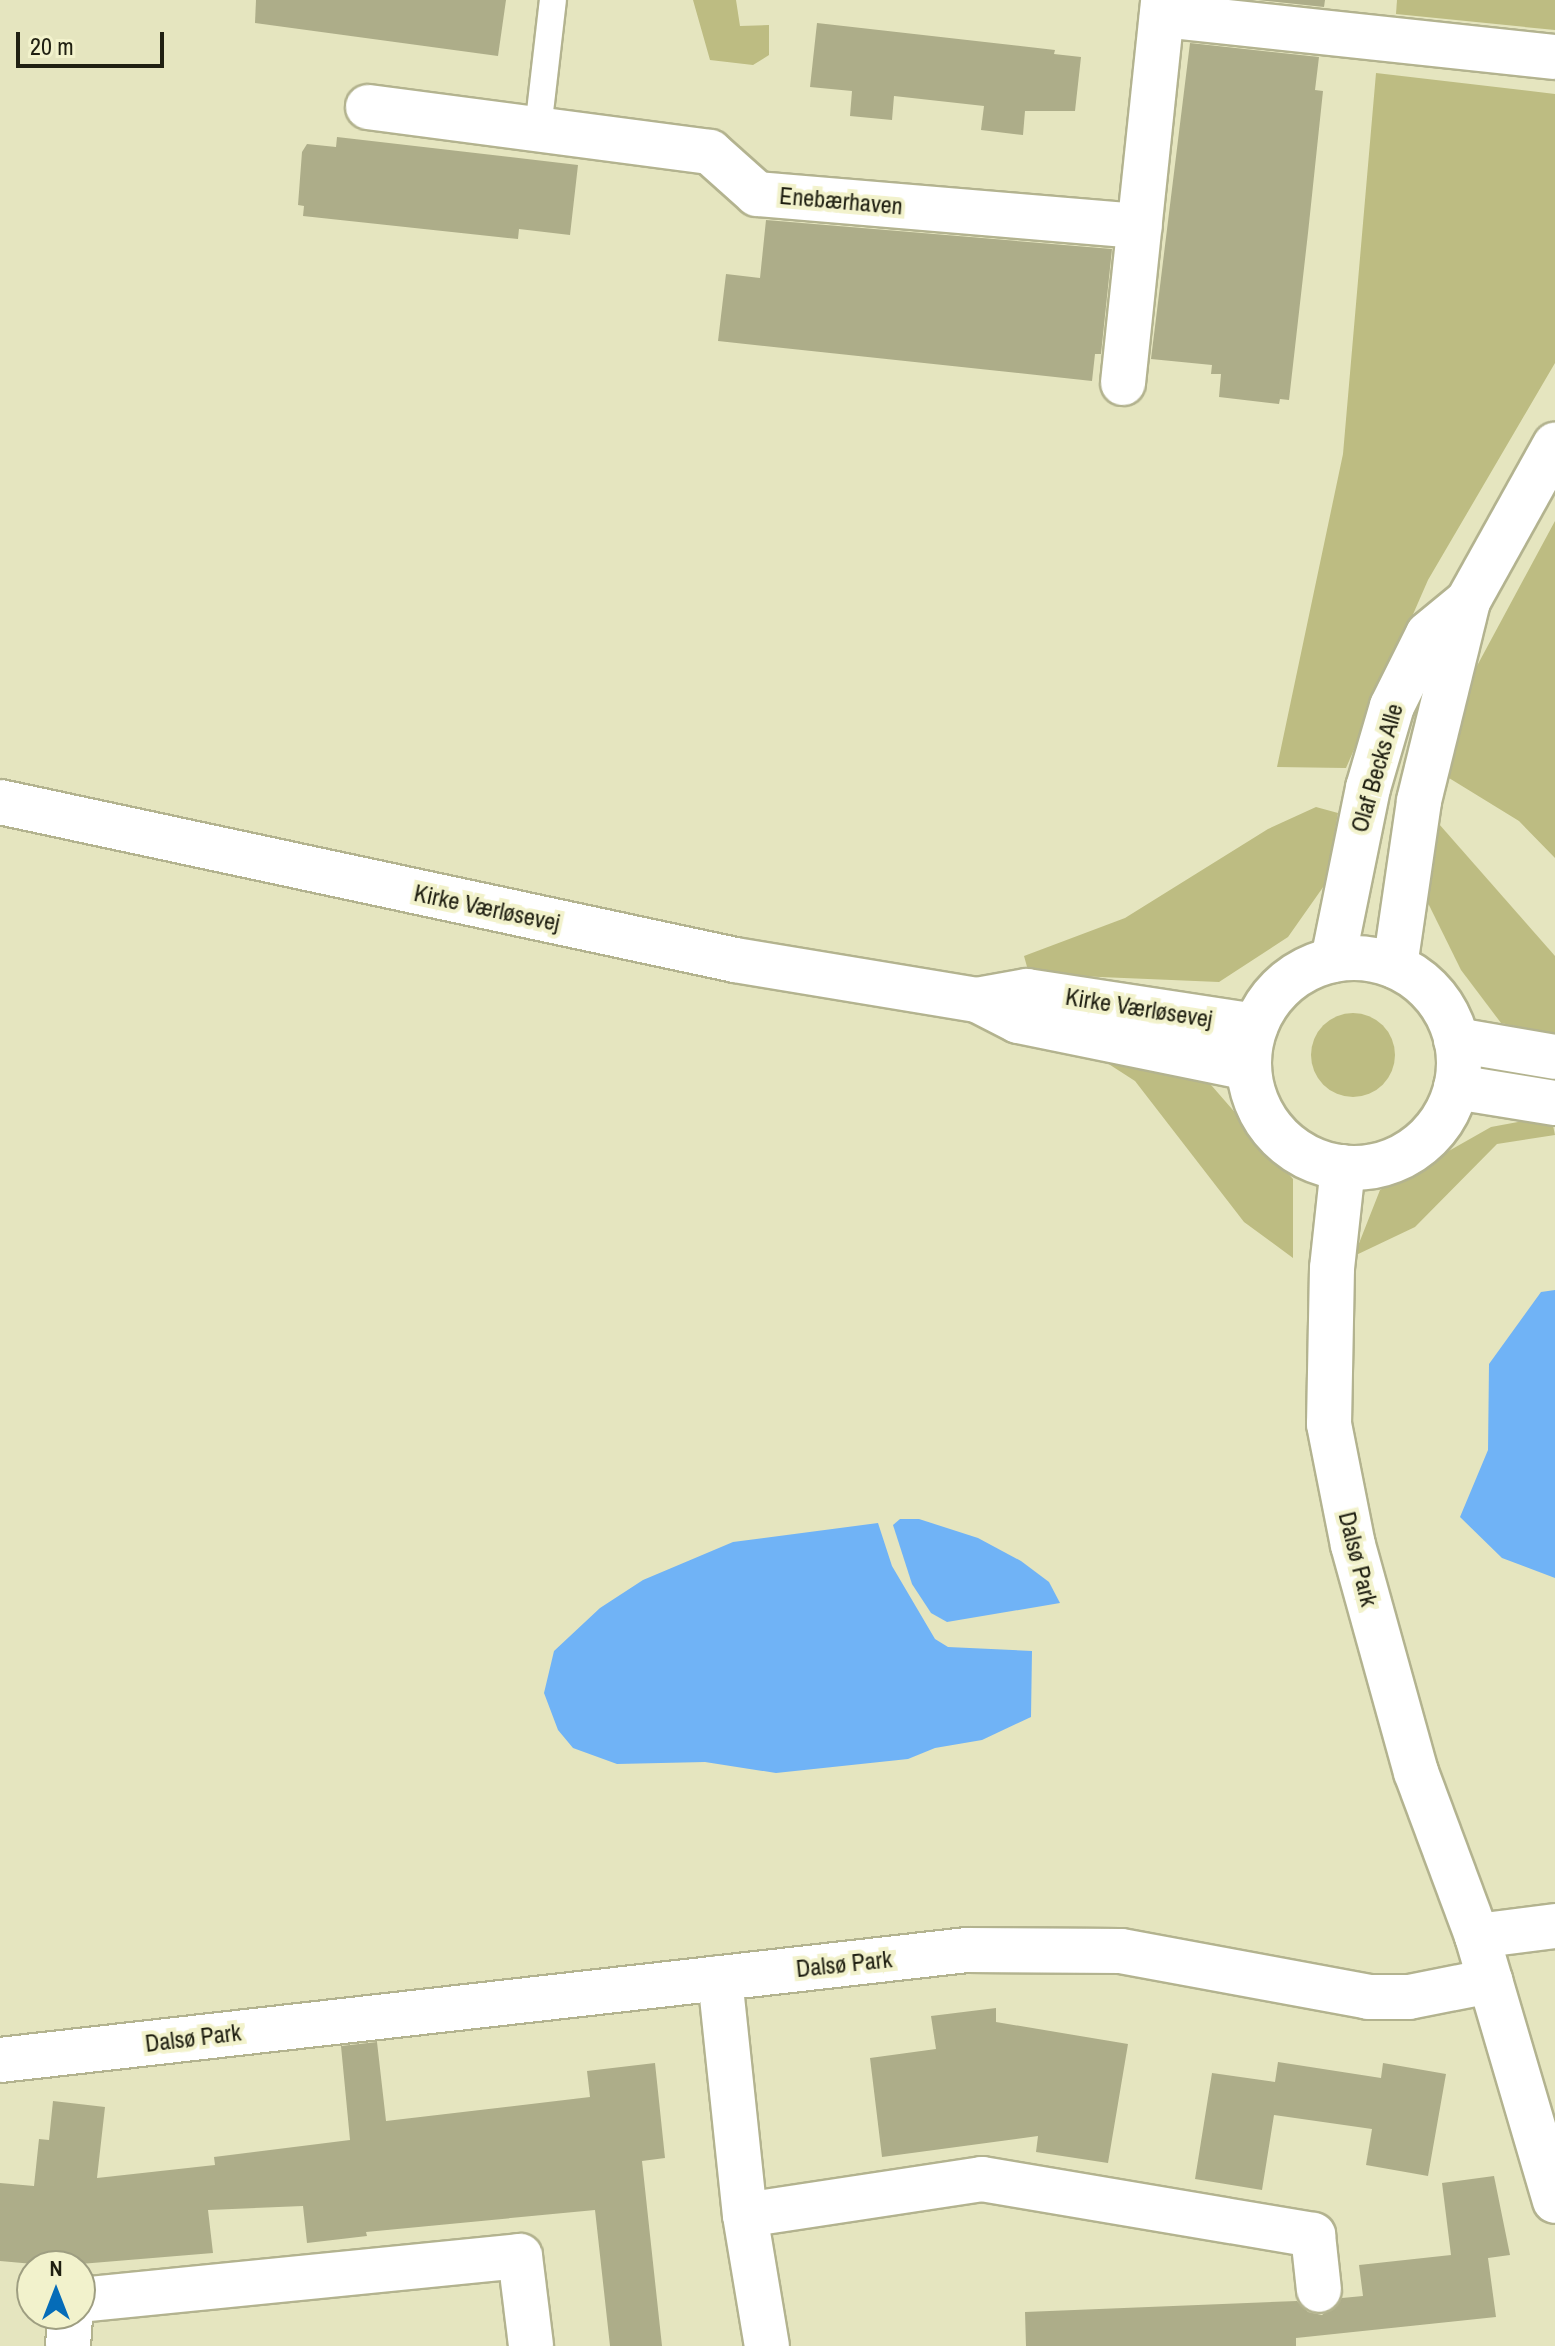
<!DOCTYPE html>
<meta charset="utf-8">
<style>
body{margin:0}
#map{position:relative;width:1555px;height:2346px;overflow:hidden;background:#e5e5bf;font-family:"Archivo Narrow",sans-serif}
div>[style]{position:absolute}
.green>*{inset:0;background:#bdbc82}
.round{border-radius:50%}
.water>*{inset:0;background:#70b3f6}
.building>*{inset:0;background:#adad89}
.roads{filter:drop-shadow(2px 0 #b3b38f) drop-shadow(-2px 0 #b3b38f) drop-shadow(0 2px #b3b38f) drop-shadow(0 -2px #b3b38f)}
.service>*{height:26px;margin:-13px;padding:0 13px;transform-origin:13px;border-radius:13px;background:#fff}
.minor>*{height:44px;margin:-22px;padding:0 22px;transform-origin:22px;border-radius:22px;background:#fff}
.tertiary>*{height:44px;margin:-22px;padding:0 22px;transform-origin:22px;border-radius:22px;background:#fff}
.tertiary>.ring{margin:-22px;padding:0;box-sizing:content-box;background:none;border:44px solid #fff;border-radius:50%}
span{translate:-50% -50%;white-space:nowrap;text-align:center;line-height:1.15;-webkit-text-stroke:8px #f2f2cc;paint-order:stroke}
.street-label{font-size:24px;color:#1f1f11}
.north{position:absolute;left:16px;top:2250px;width:80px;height:80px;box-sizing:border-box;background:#f2f2cc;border:2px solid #9e9e81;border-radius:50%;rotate:0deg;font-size:22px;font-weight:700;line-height:32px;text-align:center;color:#1f1f11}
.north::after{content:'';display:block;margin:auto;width:28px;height:36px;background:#056cb8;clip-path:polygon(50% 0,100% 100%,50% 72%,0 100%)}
.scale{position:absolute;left:16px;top:32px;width:148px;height:36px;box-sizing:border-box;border:4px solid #1f1f11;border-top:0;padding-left:10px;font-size:24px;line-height:28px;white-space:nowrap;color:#1f1f11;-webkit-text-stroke:6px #f2f2cc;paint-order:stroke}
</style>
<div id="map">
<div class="green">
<div style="clip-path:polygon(693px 0,736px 0,740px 26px,769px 25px,769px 55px,753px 65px,710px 60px)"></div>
<div style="clip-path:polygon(1397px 0,1555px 0,1555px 30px,1396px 14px)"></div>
<div style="clip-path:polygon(1376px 73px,1555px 94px,1555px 363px,1428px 580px,1346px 768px,1277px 767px,1343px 454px)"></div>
<div style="clip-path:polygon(1555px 521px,1555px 858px,1519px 821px,1449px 778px,1471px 677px)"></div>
<div style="clip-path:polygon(1316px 807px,1338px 813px,1326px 883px,1288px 937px,1219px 982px,1029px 974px,1024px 956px,1125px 918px,1268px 829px)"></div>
<div style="clip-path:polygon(1439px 824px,1555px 956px,1555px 1035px,1501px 1023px,1461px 970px,1424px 895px)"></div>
<div class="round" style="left:1311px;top:1013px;width:84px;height:84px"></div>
<div style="clip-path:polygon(1090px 1052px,1205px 1078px,1293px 1179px,1293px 1258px,1244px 1222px,1135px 1081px)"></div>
<div style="clip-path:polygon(1551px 1116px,1555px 1135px,1497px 1144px,1415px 1227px,1354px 1256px,1380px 1190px,1491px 1127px)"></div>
</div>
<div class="water">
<div style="clip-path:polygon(1555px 1290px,1555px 1578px,1502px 1558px,1460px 1517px,1488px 1450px,1489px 1364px,1541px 1292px)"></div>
<div style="clip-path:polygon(900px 1519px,919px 1519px,978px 1538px,1021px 1561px,1049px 1582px,1060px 1603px,947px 1622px,931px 1613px,912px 1584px,893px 1525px)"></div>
<div style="clip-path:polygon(878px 1523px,892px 1566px,935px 1639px,948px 1647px,1032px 1651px,1031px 1717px,982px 1740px,935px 1748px,908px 1759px,776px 1773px,705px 1762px,617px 1764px,573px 1748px,558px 1730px,544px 1693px,554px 1651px,600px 1608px,643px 1580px,733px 1542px)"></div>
</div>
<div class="building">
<div style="clip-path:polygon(256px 0,506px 0,498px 56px,255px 23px)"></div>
<div style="clip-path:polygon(1257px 0,1325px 0,1324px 7px)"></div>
<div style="clip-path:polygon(817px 23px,1055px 50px,1054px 54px,1081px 57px,1075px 111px,1025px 111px,1023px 135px,981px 130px,984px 106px,894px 96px,892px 120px,850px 116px,852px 91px,810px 87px)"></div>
<div style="clip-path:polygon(1190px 43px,1319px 57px,1315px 90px,1323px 91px,1308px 233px,1289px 400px,1280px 399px,1279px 404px,1219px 397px,1221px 374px,1211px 374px,1212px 365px,1151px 359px)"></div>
<div style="clip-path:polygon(337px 137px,578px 165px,570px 235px,519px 229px,518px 239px,303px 216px,304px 206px,298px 205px,302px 152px,307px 144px,336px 147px)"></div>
<div style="clip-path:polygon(766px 220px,1112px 249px,1101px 354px,1095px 354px,1092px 381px,718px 341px,726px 274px,760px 278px)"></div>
<div style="clip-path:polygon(996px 2008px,996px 2022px,1128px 2044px,1108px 2163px,1036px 2152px,1038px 2136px,882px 2157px,870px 2058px,936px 2049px,931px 2016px)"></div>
<div style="clip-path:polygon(377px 2042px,386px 2121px,590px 2097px,587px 2071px,655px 2063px,665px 2158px,642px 2161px,662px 2346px,610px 2346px,595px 2210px,366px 2232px,367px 2236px,307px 2243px,303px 2206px,208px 2210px,213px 2253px,56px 2266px,0 2261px,0 2183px,34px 2186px,39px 2139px,49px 2140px,53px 2101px,105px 2107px,97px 2178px,215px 2165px,214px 2157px,350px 2140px,341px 2046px)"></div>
<div style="clip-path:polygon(1278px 2062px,1381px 2078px,1383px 2063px,1446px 2074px,1428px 2176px,1366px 2165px,1372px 2129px,1274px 2115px,1262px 2190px,1195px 2179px,1212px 2073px,1275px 2082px)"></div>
<div style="clip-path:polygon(1494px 2176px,1510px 2255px,1488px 2258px,1496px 2317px,1296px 2338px,1296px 2346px,1026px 2346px,1025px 2312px,1297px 2301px,1308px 2312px,1322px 2315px,1342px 2298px,1363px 2296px,1359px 2265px,1451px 2255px,1442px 2183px)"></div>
</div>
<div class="roads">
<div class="service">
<div style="left:538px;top:129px;width:130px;rotate:-83.4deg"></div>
</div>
<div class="minor">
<div style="left:1162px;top:15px;width:395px;rotate:6.1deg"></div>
<div style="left:368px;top:107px;width:345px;rotate:7.5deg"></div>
<div style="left:710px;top:152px;width:63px;rotate:41.8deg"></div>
<div style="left:757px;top:194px;width:384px;rotate:4.8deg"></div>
<div style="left:1123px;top:383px;width:385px;rotate:-84deg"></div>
<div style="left:1333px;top:960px;width:176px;rotate:-78.5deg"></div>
<div style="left:1368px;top:788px;width:85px;rotate:-73.7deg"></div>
<div style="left:1392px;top:706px;width:80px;rotate:-63.4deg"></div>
<div style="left:1428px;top:634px;width:52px;rotate:-39.5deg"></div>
<div style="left:1468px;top:601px;width:179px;rotate:-60.9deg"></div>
<div style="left:1395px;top:966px;width:167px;rotate:-81.7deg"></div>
<div style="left:1419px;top:801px;width:206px;rotate:-76.2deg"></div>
<div style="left:1343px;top:1167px;width:102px;rotate:96.2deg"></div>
<div style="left:1332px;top:1268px;width:156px;rotate:91.1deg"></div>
<div style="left:1329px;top:1424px;width:123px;rotate:78.8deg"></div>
<div style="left:1353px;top:1545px;width:236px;rotate:74.5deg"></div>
<div style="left:1416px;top:1772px;width:175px;rotate:69.6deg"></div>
<div style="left:1477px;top:1936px;width:276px;rotate:73.6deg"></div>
<div style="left:1477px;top:1936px;width:79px;rotate:-7.3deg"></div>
<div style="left:720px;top:1978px;width:238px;rotate:84deg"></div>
<div style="left:745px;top:2215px;width:133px;rotate:80.5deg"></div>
<div style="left:0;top:2060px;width:973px;rotate:-6.49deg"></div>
<div style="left:967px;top:1950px;width:154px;rotate:0.4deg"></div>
<div style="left:1121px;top:1951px;width:251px;rotate:10.5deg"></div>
<div style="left:1368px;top:1997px;width:41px"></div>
<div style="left:1409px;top:1997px;width:83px;rotate:-11.2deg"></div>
<div style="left:745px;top:2215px;width:240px;rotate:-8.6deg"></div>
<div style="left:982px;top:2179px;width:336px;rotate:9.6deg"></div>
<div style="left:1313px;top:2235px;width:55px;rotate:83.8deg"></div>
<div style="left:80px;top:2300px;width:442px;rotate:-5.7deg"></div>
<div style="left:520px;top:2256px;width:91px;rotate:83deg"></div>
<div style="left:68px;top:2346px;width:32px;rotate:-86deg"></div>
</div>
<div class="tertiary">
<div style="left:0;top:802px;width:752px;rotate:12.13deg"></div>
<div style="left:735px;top:960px;width:245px;rotate:9.4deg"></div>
<div style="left:977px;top:1000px;width:46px;rotate:27.1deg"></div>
<div style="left:1018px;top:1021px;width:235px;rotate:11.5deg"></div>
<div class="ring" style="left:1249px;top:958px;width:166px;height:166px"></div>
<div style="left:977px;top:1000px;width:51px;rotate:-10.2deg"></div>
<div style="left:1027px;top:991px;width:231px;rotate:8.7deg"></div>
<div style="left:1456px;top:1040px;width:100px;rotate:9.7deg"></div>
<div style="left:1456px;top:1087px;width:100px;rotate:9.2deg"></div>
</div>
</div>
<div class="street-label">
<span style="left:841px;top:201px;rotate:5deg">Enebærhaven</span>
<span style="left:1377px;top:768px;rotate:-74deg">Olaf Becks Alle</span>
<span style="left:487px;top:908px;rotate:12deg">Kirke Værløsevej</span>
<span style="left:1139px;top:1008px;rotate:9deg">Kirke Værløsevej</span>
<span style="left:1358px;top:1559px;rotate:76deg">Dalsø Park</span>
<span style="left:844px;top:1964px;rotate:-6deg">Dalsø Park</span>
<span style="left:193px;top:2038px;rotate:-7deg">Dalsø Park</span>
</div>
<div class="north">N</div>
<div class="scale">20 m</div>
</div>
